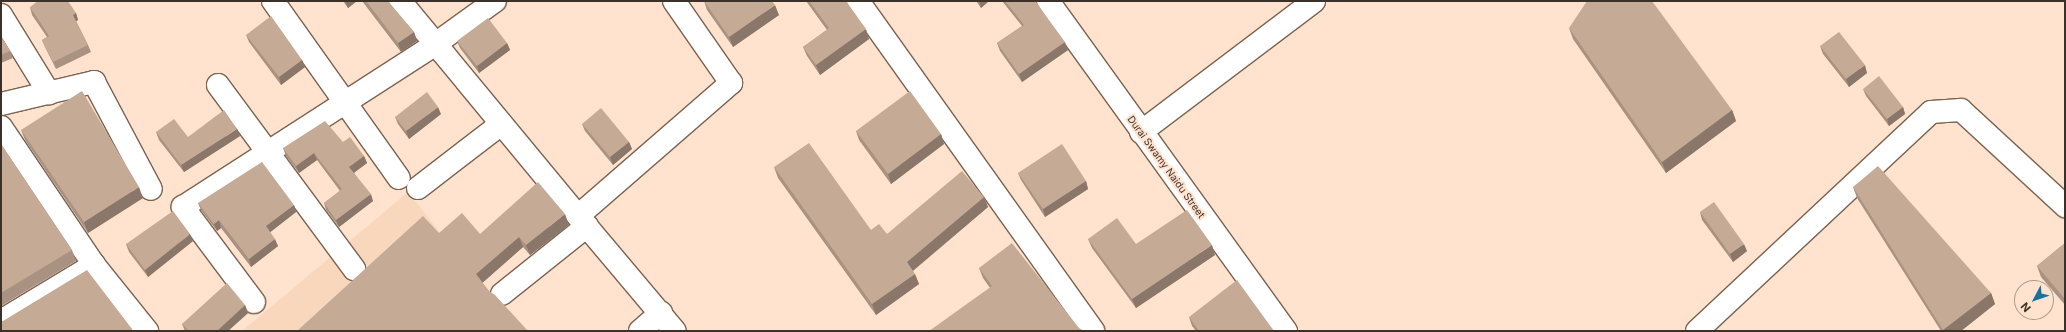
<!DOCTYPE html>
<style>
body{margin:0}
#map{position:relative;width:2066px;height:332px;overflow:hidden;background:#ffe3ce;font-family:Inter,sans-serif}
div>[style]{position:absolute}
.built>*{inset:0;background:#f9d7bd}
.roads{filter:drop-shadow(1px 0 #7c6351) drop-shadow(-1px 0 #7c6351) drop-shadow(0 1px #7c6351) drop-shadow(0 -1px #7c6351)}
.street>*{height:22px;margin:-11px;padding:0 11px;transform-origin:11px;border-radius:11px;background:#fff}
.secondary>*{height:22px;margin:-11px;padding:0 11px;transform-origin:11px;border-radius:11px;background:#fff}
.wall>*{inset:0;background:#a99281}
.shaded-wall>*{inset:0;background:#8a7769}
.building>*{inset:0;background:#c5aa96}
span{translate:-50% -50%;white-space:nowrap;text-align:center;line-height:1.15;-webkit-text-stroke:4px #ffe3ce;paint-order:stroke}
.street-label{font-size:10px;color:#3c3129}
.frame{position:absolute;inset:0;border:2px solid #3c3129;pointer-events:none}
.north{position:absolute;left:2014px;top:280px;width:40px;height:40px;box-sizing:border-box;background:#ffe3ce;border:1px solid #b19c8c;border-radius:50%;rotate:229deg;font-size:11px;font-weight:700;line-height:16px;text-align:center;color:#3c3129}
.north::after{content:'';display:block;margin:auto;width:14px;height:18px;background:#1871a0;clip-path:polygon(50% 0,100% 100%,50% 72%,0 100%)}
</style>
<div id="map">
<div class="built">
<div style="clip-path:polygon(408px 192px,518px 331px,242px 331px)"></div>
</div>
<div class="roads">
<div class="street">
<div style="left:273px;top:1px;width:217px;rotate:54.6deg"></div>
<div style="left:400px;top:1px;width:279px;rotate:50.4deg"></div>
<div style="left:578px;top:216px;width:203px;rotate:-41deg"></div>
<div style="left:731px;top:83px;width:100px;rotate:-124.8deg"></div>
<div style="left:858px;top:1px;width:405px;rotate:54.5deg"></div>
<div style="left:1px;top:15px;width:92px;rotate:58.4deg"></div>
<div style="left:218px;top:85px;width:229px;rotate:53.5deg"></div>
<div style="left:1px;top:104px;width:96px;rotate:-13.3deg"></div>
<div style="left:94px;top:82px;width:121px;rotate:62deg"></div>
<div style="left:1px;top:127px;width:166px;rotate:56deg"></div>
<div style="left:94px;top:265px;width:85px;rotate:51.2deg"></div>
<div style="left:1141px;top:132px;width:217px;rotate:-37.1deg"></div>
<div style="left:418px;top:188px;width:105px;rotate:-37.6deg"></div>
<div style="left:578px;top:216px;width:150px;rotate:49.9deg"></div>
<div style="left:502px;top:294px;width:109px;rotate:-38.7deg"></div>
<div style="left:254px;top:302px;width:119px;rotate:-126.8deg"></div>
<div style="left:183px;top:207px;width:299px;rotate:-32.8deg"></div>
<div style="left:434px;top:45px;width:75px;rotate:-35.8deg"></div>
<div style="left:1px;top:321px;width:109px;rotate:-31.1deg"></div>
<div style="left:640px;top:331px;width:28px;rotate:-41deg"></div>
<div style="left:1697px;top:331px;width:320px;rotate:-43.1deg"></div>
<div style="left:1931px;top:112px;width:30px;rotate:-4deg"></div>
<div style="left:1961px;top:110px;width:142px;rotate:42.7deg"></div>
</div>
<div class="secondary">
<div style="left:1048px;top:1px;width:407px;rotate:54.2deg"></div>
</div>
</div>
<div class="wall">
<div style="clip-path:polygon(343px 1px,357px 1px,348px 8px)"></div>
<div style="clip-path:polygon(362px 1px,389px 1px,389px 3px,414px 32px,417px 41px,401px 52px)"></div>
<div style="clip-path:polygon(704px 1px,779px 15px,733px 47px,707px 10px)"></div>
<div style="clip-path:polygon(806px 1px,847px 1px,847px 3px,869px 39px,820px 75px,807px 56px,803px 47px,827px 30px)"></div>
<div style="clip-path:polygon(976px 1px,989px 1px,981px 8px)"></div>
<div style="clip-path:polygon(1002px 1px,1036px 1px,1037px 3px,1068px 50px,1022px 82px,1000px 51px,997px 43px,1022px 26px)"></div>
<div style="clip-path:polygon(30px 7px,76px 13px,78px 20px,76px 21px,88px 45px,91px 52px,56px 69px,45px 47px,42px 40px,47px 37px,32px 15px)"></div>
<div style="clip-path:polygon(1569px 28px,1732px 110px,1736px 121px,1666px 173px,1573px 39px)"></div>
<div style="clip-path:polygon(246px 35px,302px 60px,305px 67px,281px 85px,249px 42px)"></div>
<div style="clip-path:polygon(1px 36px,10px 51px,13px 58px,1px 63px)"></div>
<div style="clip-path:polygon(457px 41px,507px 43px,510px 50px,479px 73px,460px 48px)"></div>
<div style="clip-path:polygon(1820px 46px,1867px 73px,1849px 87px,1823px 54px)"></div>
<div style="clip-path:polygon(1863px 89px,1903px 107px,1905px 114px,1889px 126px,1866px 96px)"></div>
<div style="clip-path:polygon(441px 114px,409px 139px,398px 124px,395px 117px)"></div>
<div style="clip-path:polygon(582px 124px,629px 142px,632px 149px,613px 165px,585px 131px)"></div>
<div style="clip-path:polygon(21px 130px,143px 198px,88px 233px,25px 140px)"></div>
<div style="clip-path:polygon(856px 131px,941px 134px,944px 144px,891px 184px,859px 140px)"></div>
<div style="clip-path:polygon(156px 132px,188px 137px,240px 136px,184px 172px,159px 140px)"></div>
<div style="clip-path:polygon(343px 142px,364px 156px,367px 163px,354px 173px,373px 201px,339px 227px,326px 210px,324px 203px,340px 191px,317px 160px,299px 173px,286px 156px,283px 148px)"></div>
<div style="clip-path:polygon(1px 144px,72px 250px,76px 261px,1px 306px)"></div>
<div style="clip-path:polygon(774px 167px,871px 230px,887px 234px,984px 197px,988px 207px,913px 271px,919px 284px,876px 315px,778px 178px)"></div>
<div style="clip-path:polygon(1018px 173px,1086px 181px,1088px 189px,1045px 217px,1021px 180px)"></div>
<div style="clip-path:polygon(1853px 187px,1991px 293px,1995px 304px,1961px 331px,1941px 331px,1857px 198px)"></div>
<div style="clip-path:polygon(198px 203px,294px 205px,296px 212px,270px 232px,278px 246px,251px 267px,221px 228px,217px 231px,201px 210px)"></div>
<div style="clip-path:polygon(1700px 212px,1747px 251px,1733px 262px,1702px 220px)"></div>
<div style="clip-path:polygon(569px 225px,530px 255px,523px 247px,482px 283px,489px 291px,297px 331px,439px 233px,480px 234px)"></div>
<div style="clip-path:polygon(1088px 239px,1136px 244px,1215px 255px,1136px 308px,1092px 248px)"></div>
<div style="clip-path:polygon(193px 241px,148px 277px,129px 252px,126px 244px)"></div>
<div style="clip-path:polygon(2065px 243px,2065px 305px,2041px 277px,2037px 266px)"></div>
<div style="clip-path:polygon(979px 268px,1079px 328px,990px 288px,983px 278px)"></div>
<div style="clip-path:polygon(245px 305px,248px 313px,228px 331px,185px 331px,182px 324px)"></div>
<div style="clip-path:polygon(1189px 317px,1274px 331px,1196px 331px,1192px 326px)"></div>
</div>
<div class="shaded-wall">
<div style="clip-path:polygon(345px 1px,357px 1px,348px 8px)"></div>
<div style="clip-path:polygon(979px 1px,989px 1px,981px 8px)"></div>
<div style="clip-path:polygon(775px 5px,779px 15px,733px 47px,729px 37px)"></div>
<div style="clip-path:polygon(76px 13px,78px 20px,75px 22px,73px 15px)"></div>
<div style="clip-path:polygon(866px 29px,869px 39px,820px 75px,816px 65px)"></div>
<div style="clip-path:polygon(414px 32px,417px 41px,401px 52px,398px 43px)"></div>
<div style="clip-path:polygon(1065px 42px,1068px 50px,1022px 82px,1019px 74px)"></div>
<div style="clip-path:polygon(507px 43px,510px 50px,479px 73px,477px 66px)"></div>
<div style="clip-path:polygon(302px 60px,305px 67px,281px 85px,279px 77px)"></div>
<div style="clip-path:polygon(1865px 65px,1867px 73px,1849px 87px,1846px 79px)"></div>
<div style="clip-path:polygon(438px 107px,441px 114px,409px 139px,406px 131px)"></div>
<div style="clip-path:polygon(1903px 107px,1905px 114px,1889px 126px,1887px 119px)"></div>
<div style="clip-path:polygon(1732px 110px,1736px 121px,1666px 173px,1662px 162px)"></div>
<div style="clip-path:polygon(237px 129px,240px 136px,184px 172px,181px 165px)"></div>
<div style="clip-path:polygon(941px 134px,944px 144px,891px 184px,888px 174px)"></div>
<div style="clip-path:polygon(629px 142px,632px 149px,613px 165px,610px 157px)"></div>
<div style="clip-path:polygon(314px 153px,317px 160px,299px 173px,296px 166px)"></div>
<div style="clip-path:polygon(364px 156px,367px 163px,352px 174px,349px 167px)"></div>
<div style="clip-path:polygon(1086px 181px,1088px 189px,1045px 217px,1043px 209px)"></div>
<div style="clip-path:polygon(139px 187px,143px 198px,88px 233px,84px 222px)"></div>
<div style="clip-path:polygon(371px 194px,373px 201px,339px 227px,336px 220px)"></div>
<div style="clip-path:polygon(984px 197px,988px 207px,910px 273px,907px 262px)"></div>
<div style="clip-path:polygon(294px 205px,296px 212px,268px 234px,266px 226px)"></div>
<div style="clip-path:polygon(565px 214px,569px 225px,530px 255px,526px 245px)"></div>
<div style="clip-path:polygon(219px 220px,221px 228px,217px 231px,214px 224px)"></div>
<div style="clip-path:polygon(190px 234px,193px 241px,148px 277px,145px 270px)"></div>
<div style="clip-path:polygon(519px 237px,523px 247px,480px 285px,476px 274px)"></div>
<div style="clip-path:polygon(275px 239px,278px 246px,251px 267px,249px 259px)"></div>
<div style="clip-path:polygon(1744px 244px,1747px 251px,1733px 262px,1730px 254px)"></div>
<div style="clip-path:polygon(1212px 245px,1215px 255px,1136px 308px,1132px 299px)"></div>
<div style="clip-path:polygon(915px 274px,919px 284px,876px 315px,872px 304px)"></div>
<div style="clip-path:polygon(1991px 293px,1995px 304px,1961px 331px,1944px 331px,1943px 330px)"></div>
<div style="clip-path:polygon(245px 305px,248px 313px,228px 331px,217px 331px)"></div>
</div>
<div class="building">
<div style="clip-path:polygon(38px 1px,68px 1px,76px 13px,73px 15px,88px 45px,53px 62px,42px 40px,49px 36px,30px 7px)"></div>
<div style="clip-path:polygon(366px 1px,388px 1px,414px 32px,398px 43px)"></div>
<div style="clip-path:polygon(704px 1px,772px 1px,775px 5px,729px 37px)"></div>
<div style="clip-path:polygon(809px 1px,846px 1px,866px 29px,816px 65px,803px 47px,829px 28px)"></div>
<div style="clip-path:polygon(1005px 1px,1035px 1px,1065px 42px,1019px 74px,997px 43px,1024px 25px)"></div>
<div style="clip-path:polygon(1587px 1px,1652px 1px,1732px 110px,1662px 162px,1569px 28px)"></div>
<div style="clip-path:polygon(271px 16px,302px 60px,279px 77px,246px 35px)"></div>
<div style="clip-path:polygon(488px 18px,507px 43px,477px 66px,457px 41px)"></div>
<div style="clip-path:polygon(1839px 32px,1865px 65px,1846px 79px,1820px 46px)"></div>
<div style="clip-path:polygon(1px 36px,10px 51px,1px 55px)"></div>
<div style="clip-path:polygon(1879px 76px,1903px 107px,1887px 119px,1863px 89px)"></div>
<div style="clip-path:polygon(82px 91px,139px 187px,84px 222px,21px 130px)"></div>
<div style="clip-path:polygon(910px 91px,941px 134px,888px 174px,856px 131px)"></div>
<div style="clip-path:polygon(427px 92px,438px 107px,406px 131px,395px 117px)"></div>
<div style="clip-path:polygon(601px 108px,629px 142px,610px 157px,582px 124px)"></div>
<div style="clip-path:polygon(224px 110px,237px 129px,181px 165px,156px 132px,174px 119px,188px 137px)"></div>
<div style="clip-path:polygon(325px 121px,343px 142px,350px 137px,364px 156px,349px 167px,371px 194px,336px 220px,324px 203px,342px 189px,314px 153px,296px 166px,283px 148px)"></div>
<div style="clip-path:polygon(809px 143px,871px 230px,879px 224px,887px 234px,962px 171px,984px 197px,907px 262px,915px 274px,872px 304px,774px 167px)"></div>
<div style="clip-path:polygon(1px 144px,72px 250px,1px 293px)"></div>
<div style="clip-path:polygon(1062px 144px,1086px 181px,1043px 209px,1018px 173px)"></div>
<div style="clip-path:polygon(262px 162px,294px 205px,266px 226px,275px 239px,249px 259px,219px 220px,214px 224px,198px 203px)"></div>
<div style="clip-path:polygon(1878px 166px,1991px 293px,1943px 330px,1853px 187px)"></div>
<div style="clip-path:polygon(538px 182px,565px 214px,526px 245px,519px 237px,476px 274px,489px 291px,495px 295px,528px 331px,297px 331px,423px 216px,439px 233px,462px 213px,480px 234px)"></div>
<div style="clip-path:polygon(1714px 202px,1744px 244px,1730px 254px,1700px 212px)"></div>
<div style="clip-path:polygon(1187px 210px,1212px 245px,1132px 299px,1088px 239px,1117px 218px,1136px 244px)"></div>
<div style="clip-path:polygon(173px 211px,190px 234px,145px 270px,126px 244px)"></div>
<div style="clip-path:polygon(1012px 243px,1079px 328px,1084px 331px,929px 331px,992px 286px,979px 268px)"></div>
<div style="clip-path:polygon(2065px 243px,2065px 299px,2037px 266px)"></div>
<div style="clip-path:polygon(87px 270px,132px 329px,130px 331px,1px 331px,1px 321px,3px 321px)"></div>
<div style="clip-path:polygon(1237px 280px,1274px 331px,1199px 331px,1189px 317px)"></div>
<div style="clip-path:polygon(227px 283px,245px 305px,217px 331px,189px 331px,182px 324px)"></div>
</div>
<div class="street-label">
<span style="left:1166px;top:167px;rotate:54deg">Durai Swamy Naidu Street</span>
</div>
<div class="frame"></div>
<div class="north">N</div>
</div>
